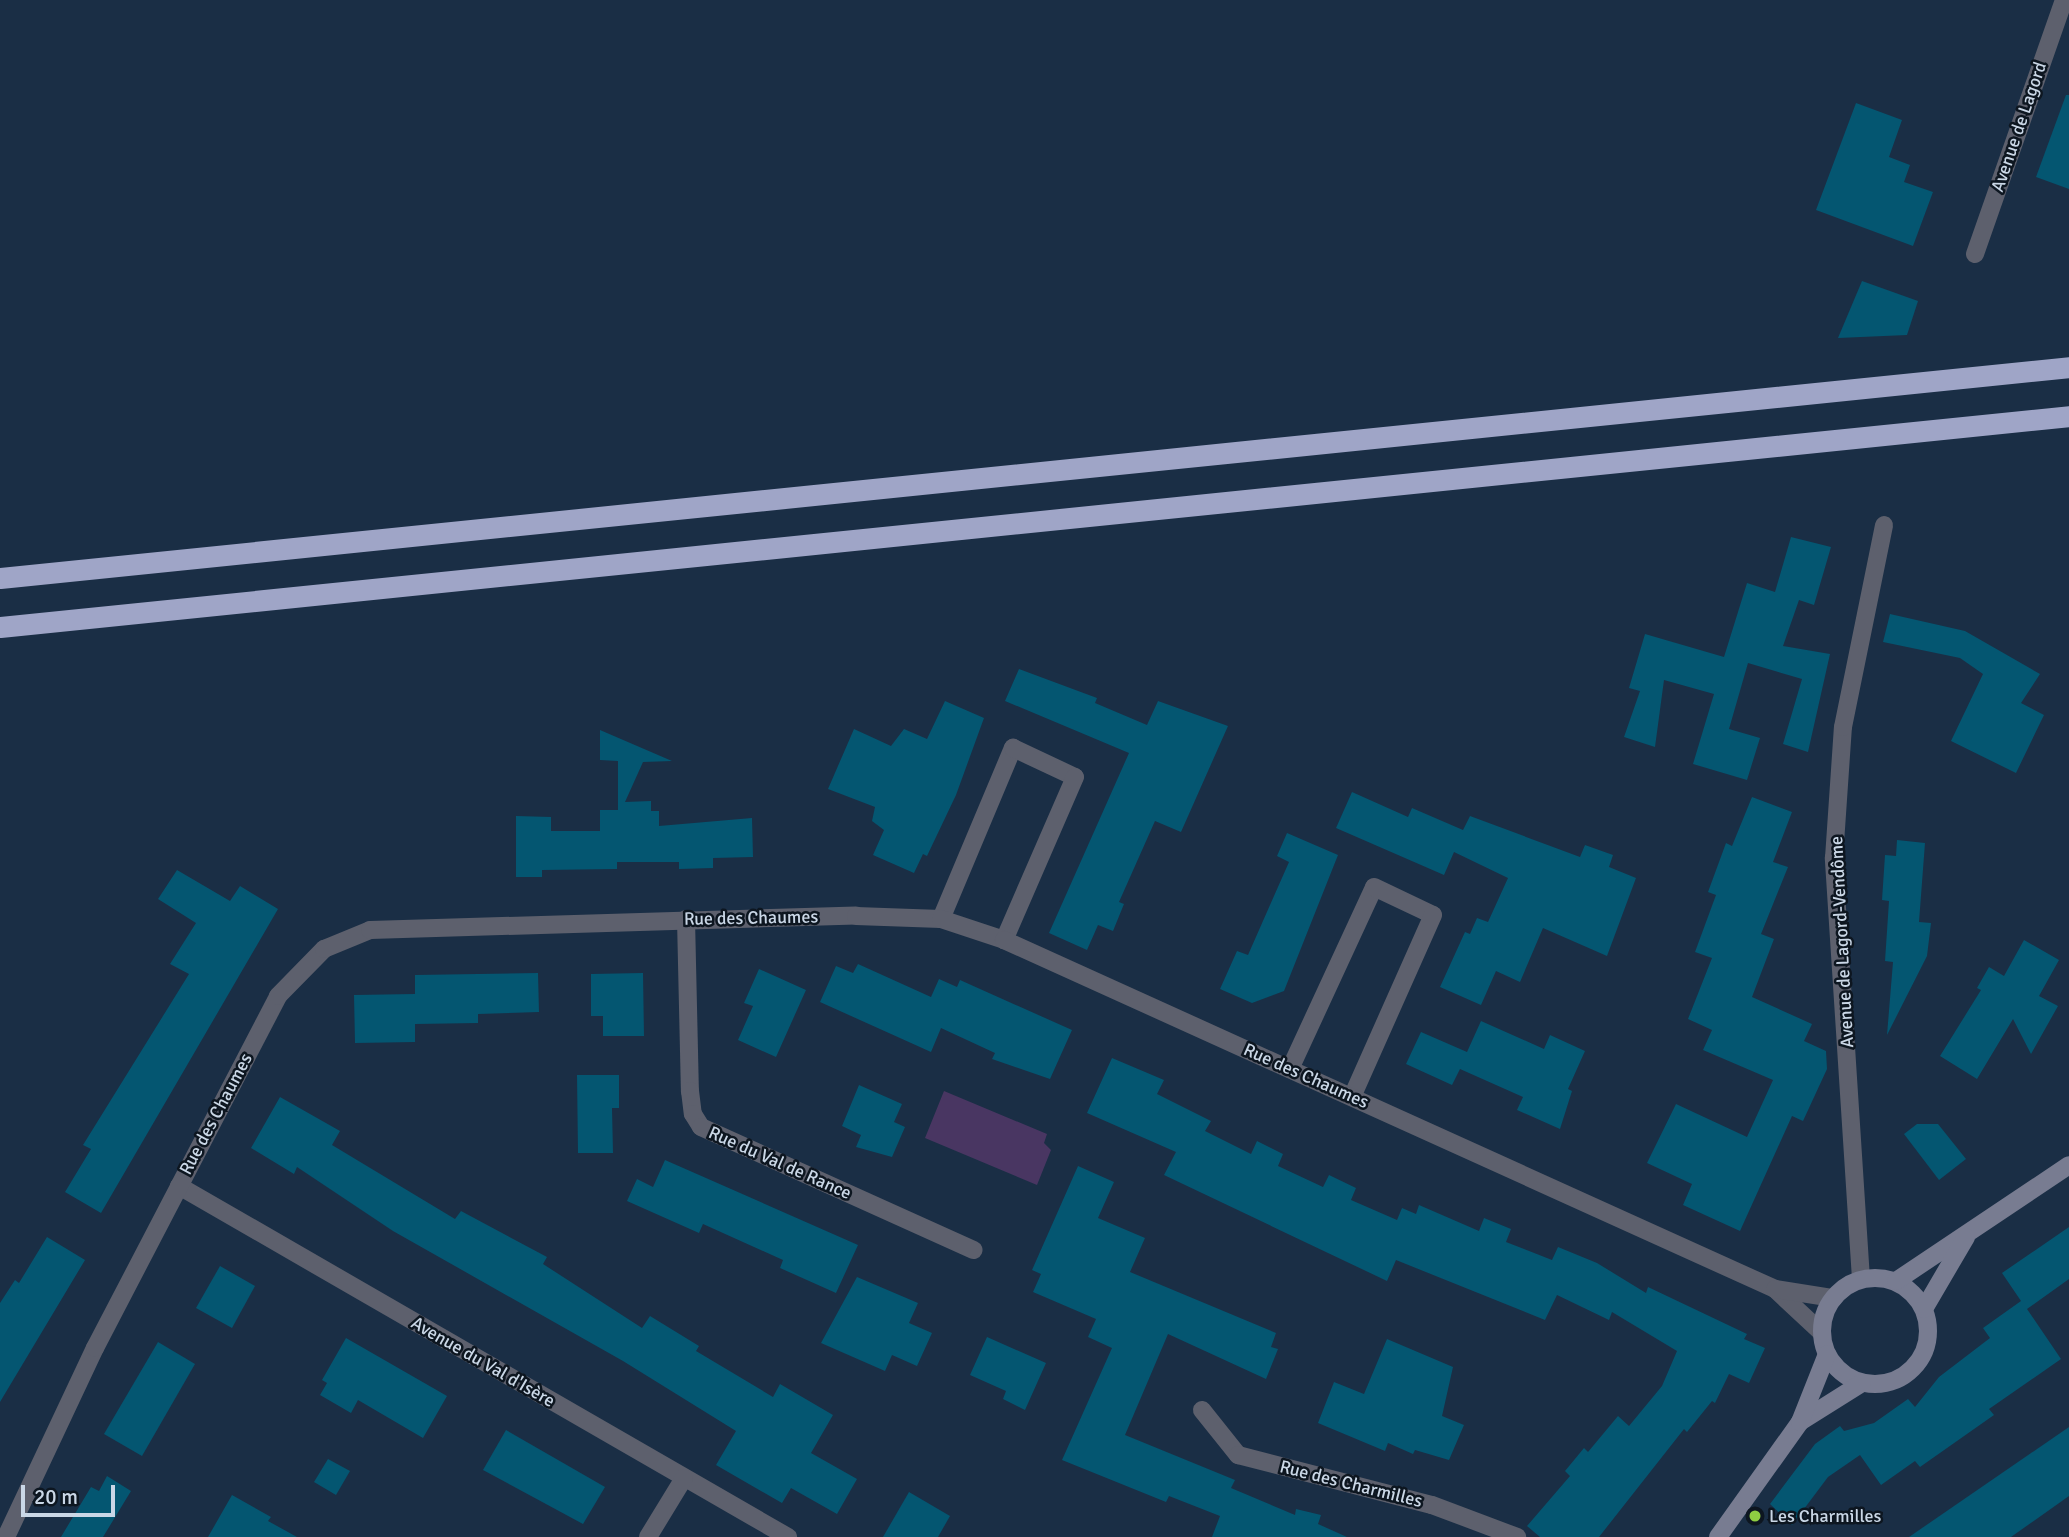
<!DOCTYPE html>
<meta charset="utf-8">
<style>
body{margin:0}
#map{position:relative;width:2069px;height:1537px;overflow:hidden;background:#1a2e45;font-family:Signika,sans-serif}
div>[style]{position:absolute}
.green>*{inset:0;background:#493662}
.building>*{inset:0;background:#045671}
.street>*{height:18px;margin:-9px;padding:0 9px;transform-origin:9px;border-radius:9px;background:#5d606d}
.secondary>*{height:18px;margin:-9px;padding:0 9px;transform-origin:9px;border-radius:9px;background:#787c91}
.secondary>.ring{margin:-9px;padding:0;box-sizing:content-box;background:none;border:18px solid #787c91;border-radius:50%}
.highway>*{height:21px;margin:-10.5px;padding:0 10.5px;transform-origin:10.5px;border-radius:10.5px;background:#9fa5c7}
.dots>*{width:19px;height:19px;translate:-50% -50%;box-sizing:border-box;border:4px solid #0d1620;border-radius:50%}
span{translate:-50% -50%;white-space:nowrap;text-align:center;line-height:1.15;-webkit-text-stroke:5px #0d1620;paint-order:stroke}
.street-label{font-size:18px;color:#cad7e6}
.poi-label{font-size:18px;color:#cad7e6}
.left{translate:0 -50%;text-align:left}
.scale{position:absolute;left:21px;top:1485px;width:94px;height:32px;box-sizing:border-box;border:4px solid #cad7e6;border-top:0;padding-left:9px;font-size:21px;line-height:24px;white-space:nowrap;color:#cad7e6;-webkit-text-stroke:5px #0d1620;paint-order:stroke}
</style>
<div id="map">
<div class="green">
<div style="clip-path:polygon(944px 1091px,1047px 1134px,1044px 1143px,1051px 1150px,1037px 1185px,925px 1138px)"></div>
</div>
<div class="building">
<div style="clip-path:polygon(2066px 95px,2069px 95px,2069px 189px,2036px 177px)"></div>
<div style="clip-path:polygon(1856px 103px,1902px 120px,1889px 157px,1910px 165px,1904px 182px,1933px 192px,1913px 246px,1816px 210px)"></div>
<div style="clip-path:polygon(1862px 281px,1918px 301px,1907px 335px,1838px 338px)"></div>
<div style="clip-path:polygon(1791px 537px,1831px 547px,1814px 605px,1799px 600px,1783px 646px,1830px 654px,1808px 752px,1783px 744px,1802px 679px,1748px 663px,1729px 729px,1760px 738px,1747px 780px,1693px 764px,1714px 694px,1664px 680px,1655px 747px,1624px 737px,1640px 691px,1629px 688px,1645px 634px,1724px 657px,1747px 583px,1775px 592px)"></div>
<div style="clip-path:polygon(1890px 614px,1965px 631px,2040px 674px,2021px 703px,2044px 715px,2016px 773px,1951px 741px,1983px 674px,1960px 658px,1883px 642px)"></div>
<div style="clip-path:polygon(1019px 669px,1097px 698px,1095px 703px,1147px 725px,1158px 701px,1228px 726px,1181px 832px,1155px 821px,1119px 902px,1124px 904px,1113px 931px,1098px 925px,1087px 950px,1049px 933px,1129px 753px,1005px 701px)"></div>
<div style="clip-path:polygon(945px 701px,984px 718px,956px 795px,927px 856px,923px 854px,914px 873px,873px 855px,884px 830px,872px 821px,875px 807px,828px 789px,854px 729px,891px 746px,904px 729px,927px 739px)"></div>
<div style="clip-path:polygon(600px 730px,672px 761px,643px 762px,625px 802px,651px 801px,651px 811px,659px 811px,659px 826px,752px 818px,753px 857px,713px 858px,713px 868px,679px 869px,679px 862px,617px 862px,617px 869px,542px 870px,542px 877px,516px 877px,516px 816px,551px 817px,551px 831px,600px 831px,600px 810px,618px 810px,618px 761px,600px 760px)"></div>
<div style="clip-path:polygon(1352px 792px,1408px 817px,1412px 808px,1463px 830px,1470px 816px,1580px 857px,1585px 845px,1613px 855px,1609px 867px,1636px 878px,1607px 956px,1543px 928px,1520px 982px,1496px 971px,1481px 1005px,1440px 987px,1465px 932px,1470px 934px,1477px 918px,1488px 922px,1508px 878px,1454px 852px,1444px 875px,1336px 828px)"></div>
<div style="clip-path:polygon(1752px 797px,1792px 812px,1773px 862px,1788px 867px,1761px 934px,1774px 939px,1752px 997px,1812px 1024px,1804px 1041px,1826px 1051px,1827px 1069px,1803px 1121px,1792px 1116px,1740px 1231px,1683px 1205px,1692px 1184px,1647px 1163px,1676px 1104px,1747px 1137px,1773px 1080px,1703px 1050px,1712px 1030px,1688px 1019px,1712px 958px,1695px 952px,1716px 895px,1708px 892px,1726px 843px,1732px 846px)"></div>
<div style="clip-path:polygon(1287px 833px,1338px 855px,1284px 991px,1252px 1003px,1220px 989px,1237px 951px,1248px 955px,1270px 905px,1289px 862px,1277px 856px)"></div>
<div style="clip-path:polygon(1897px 840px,1925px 843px,1919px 922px,1931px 923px,1927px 956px,1887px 1035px,1893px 962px,1885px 961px,1889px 901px,1882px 900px,1885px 855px,1896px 856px)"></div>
<div style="clip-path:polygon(177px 870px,230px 901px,240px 886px,278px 909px,101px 1213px,65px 1192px,91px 1149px,83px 1145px,189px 974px,170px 964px,196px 923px,158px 899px)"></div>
<div style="clip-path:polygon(2024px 940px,2059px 960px,2039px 996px,2058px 1006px,2031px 1054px,2013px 1019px,1977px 1079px,1940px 1056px,1981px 990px,1977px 988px,1989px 967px,2004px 976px)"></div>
<div style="clip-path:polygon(858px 964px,931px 997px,939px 979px,957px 987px,960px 980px,1072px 1030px,1050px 1079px,992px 1059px,995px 1053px,941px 1028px,931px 1052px,820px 1002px,836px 966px,853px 973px)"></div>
<div style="clip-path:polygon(759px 969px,806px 990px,776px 1057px,738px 1040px,753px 1006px,744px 1003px)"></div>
<div style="clip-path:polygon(538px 973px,539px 1012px,478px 1014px,478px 1023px,415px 1024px,415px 1042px,355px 1043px,354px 995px,415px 994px,415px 975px)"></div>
<div style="clip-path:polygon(643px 973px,644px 1036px,603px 1036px,603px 1016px,591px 1016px,591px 974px)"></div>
<div style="clip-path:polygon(1481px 1021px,1544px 1049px,1550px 1035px,1585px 1051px,1568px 1089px,1572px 1091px,1560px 1129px,1517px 1110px,1523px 1097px,1460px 1069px,1452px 1085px,1406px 1064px,1421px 1032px,1467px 1052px)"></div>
<div style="clip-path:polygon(1112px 1058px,1164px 1080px,1157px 1094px,1211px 1121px,1205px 1131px,1251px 1154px,1257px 1141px,1283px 1154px,1278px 1166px,1323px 1187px,1329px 1175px,1356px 1188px,1351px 1200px,1397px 1220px,1402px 1208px,1416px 1214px,1419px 1205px,1479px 1231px,1484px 1218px,1511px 1229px,1506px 1242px,1552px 1260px,1558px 1247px,1597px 1263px,1646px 1293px,1648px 1287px,1747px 1334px,1744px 1339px,1765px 1348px,1749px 1383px,1729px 1374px,1715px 1403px,1712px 1401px,1687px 1432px,1684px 1429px,1599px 1537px,1540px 1537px,1527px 1526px,1570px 1476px,1565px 1471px,1584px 1448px,1588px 1452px,1618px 1416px,1629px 1426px,1662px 1386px,1677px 1351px,1612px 1312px,1609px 1320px,1557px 1295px,1545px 1320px,1396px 1260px,1387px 1281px,1164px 1175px,1176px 1152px,1087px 1113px)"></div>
<div style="clip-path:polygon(577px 1075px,619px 1075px,619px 1108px,612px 1108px,613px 1153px,578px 1153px)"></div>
<div style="clip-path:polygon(859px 1085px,902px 1104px,894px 1122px,905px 1127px,892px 1157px,856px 1147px,861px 1135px,842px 1126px)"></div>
<div style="clip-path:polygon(280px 1097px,340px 1131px,332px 1145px,455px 1219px,461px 1211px,547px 1257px,543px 1264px,642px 1328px,650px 1316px,699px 1346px,696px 1351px,773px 1397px,780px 1384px,833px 1415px,811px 1453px,857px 1479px,837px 1514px,791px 1488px,782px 1503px,716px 1465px,736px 1431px,623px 1361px,393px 1231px,297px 1167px,294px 1174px,251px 1148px)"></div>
<div style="clip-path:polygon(1917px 1124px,1938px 1124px,1966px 1159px,1939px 1180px,1904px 1134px)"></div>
<div style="clip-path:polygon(665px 1160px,858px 1245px,836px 1293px,780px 1268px,783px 1260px,703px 1224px,699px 1233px,627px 1201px,637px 1179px,653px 1187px)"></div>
<div style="clip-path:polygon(1078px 1166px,1114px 1182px,1098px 1218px,1145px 1238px,1130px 1272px,1276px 1333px,1271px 1347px,1278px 1349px,1266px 1379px,1168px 1334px,1125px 1435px,1235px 1480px,1231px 1488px,1295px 1515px,1296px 1509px,1321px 1515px,1318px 1524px,1347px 1537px,1212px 1537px,1220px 1516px,1169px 1496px,1166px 1502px,1062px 1460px,1112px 1348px,1088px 1337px,1096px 1319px,1033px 1292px,1041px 1274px,1032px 1270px)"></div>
<div style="clip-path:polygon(2069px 1227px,2069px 1279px,2027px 1309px,2061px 1359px,1989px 1409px,1994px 1415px,1920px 1467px,1915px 1461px,1881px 1485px,1860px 1455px,1828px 1477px,1792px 1525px,1770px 1504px,1815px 1444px,1840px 1426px,1844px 1431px,1874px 1423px,1908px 1399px,1915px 1407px,1939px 1377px,1990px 1338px,1983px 1328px,2021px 1301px,2002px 1273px)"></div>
<div style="clip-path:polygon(47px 1237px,85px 1260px,0 1402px,0 1303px,15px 1280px,19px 1283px)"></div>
<div style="clip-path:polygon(220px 1266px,255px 1286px,232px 1328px,196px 1308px)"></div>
<div style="clip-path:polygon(857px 1277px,918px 1303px,909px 1323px,932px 1333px,917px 1366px,892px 1355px,885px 1371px,821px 1343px)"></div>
<div style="clip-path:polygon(987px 1337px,1046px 1363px,1025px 1410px,1003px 1399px,1006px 1391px,970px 1375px)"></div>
<div style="clip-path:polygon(346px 1338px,447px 1396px,423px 1438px,358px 1400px,351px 1413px,320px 1395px,327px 1383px,322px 1380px)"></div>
<div style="clip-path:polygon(1387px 1339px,1453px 1367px,1442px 1416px,1464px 1425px,1449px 1460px,1415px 1450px,1413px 1454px,1388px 1443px,1385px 1451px,1318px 1423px,1334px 1382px,1364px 1394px)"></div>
<div style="clip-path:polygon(158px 1342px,195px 1364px,142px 1456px,104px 1434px)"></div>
<div style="clip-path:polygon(2069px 1427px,2069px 1496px,2011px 1537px,1909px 1537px)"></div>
<div style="clip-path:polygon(506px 1430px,605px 1487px,583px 1524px,483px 1470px)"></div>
<div style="clip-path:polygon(328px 1459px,350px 1471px,336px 1495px,314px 1482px)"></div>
<div style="clip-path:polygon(107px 1476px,131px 1491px,103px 1537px,61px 1537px,91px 1487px,99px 1491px)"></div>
<div style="clip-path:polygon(909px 1492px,950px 1516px,938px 1537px,883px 1537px)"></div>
<div style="clip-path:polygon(232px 1495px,271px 1517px,268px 1521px,297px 1537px,208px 1537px)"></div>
</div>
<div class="street">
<div style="left:1975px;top:254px;width:269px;rotate:-70.7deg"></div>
<div style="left:686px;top:919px;width:172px;rotate:88.7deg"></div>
<div style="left:690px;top:1091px;width:23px;rotate:83deg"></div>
<div style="left:693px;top:1114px;width:15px;rotate:58deg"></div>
<div style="left:701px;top:1127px;width:299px;rotate:24.3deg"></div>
<div style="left:941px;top:919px;width:186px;rotate:-67.2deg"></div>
<div style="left:1013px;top:748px;width:68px;rotate:25.1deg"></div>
<div style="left:1075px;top:777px;width:178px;rotate:113.5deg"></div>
<div style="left:1290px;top:1069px;width:200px;rotate:-65.2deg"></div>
<div style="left:1374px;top:887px;width:65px;rotate:25.4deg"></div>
<div style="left:1433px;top:915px;width:199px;rotate:114deg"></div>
<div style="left:179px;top:1186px;width:703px;rotate:29.96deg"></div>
<div style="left:1861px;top:1279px;width:422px;rotate:-93.7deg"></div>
<div style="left:1834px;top:858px;width:131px;rotate:-86.1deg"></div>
<div style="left:1843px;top:727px;width:206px;rotate:-78.5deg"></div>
<div style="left:1775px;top:1289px;width:63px;rotate:43.1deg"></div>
<div style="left:1202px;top:1410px;width:58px;rotate:51.3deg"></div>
<div style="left:1238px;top:1455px;width:200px;rotate:14.5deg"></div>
<div style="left:1432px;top:1505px;width:91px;rotate:20.6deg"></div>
<div style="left:6px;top:1537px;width:209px;rotate:-64.8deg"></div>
<div style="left:95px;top:1348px;width:397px;rotate:-62.5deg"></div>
<div style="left:278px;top:996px;width:66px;rotate:-45.6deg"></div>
<div style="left:324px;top:949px;width:50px;rotate:-22.4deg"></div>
<div style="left:370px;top:930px;width:486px;rotate:-1.7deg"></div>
<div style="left:856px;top:916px;width:85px;rotate:2deg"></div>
<div style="left:941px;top:919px;width:66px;rotate:18.4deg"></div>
<div style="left:1004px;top:940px;width:846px;rotate:24.35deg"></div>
<div style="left:1775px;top:1289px;width:59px;rotate:8.8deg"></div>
<div style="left:648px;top:1537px;width:69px;rotate:-58.6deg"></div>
</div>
<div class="secondary">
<div class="ring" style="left:1822px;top:1278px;width:88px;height:88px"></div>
<div style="left:1896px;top:1281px;width:208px;rotate:-33.8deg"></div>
<div style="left:1924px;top:1309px;width:83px;rotate:-59.7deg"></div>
<div style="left:1800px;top:1422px;width:73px;rotate:-32.2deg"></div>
<div style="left:1718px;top:1537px;width:141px;rotate:-54.5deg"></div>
<div style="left:1800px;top:1422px;width:73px;rotate:-68.3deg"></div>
</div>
<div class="highway">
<div style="left:0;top:578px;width:2080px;rotate:-5.82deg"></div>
<div style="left:0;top:627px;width:2080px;rotate:-5.82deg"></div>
</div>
<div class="dots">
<div style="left:1755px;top:1516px;background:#8fcd42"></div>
</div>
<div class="street-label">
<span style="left:2019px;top:127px;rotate:-71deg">Avenue de Lagord</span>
<span style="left:751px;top:918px;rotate:-1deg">Rue des Chaumes</span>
<span style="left:1842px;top:942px;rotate:-93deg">Avenue de Lagord-Vendôme</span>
<span style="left:1306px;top:1076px;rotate:24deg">Rue des Chaumes</span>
<span style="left:216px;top:1114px;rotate:-62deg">Rue des Chaumes</span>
<span style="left:780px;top:1163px;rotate:24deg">Rue du Val de Rance</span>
<span style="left:483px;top:1362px;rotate:30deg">Avenue du Val d'Isère</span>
<span style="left:1351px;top:1484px;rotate:14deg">Rue des Charmilles</span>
</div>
<div class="poi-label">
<span class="left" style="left:1769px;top:1516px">Les Charmilles</span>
</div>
<div class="scale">20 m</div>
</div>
